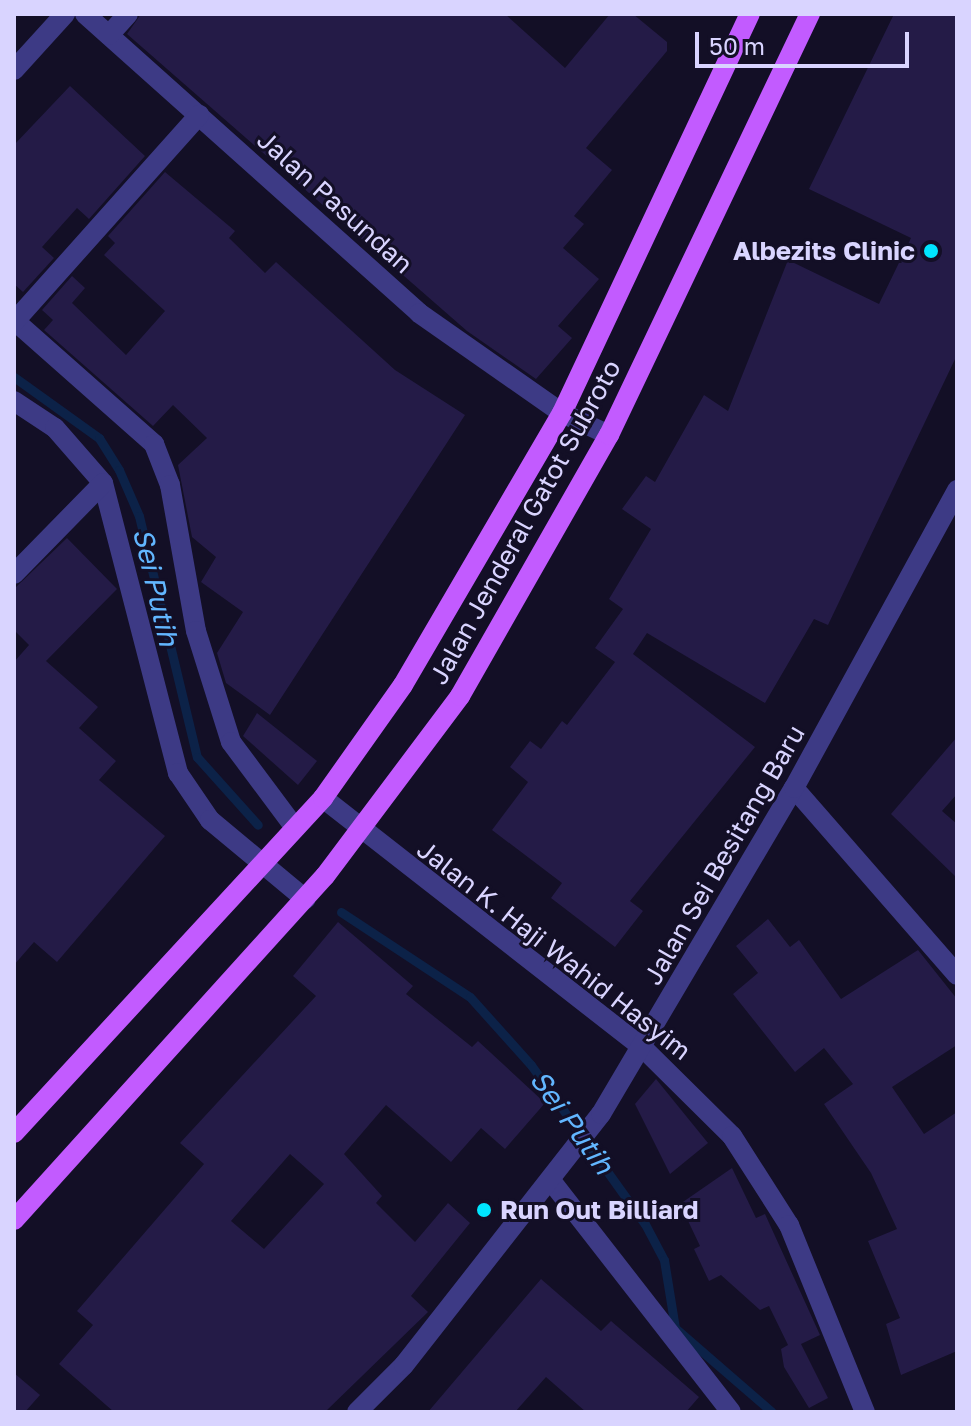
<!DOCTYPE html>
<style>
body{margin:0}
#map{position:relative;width:971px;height:1426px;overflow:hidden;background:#130f26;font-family:"Golos Text",sans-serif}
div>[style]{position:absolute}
.stream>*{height:9px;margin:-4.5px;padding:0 4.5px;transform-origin:4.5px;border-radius:4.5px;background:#0c2248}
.building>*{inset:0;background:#241b47}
.minor>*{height:20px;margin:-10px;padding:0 10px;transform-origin:10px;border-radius:10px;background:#3d3a85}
.major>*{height:20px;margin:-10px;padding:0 10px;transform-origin:10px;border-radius:10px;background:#c25bff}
.dots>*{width:22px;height:22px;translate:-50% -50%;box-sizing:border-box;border:4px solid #130f26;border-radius:50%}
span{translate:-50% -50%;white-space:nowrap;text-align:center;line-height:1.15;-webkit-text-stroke:6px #130f26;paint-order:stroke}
.street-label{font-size:26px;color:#d9d4ff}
.poi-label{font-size:26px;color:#d9d4ff;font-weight:700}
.right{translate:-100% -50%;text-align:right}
.left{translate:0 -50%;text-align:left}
.water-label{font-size:28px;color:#62b6ff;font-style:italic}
.frame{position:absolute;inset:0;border:16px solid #d9d4ff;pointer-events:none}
.scale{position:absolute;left:695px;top:32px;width:214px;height:36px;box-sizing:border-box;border:4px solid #d9d4ff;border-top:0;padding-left:10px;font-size:24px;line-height:28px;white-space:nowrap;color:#d9d4ff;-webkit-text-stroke:6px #130f26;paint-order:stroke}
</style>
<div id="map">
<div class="stream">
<div style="left:14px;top:377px;width:105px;rotate:35.7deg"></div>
<div style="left:99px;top:438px;width:38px;rotate:58deg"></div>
<div style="left:119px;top:470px;width:50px;rotate:66.5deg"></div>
<div style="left:139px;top:516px;width:248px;rotate:76.5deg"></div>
<div style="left:197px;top:757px;width:91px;rotate:48.1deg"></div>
<div style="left:341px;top:912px;width:154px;rotate:33.4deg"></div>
<div style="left:470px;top:997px;width:91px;rotate:48.1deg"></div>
<div style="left:531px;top:1065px;width:196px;rotate:54.4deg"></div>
<div style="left:645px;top:1224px;width:41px;rotate:62.2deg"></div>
<div style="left:664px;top:1260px;width:69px;rotate:80.8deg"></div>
<div style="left:675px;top:1328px;width:128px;rotate:40.9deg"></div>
</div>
<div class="building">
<div style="clip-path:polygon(141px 14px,505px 14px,565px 68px,610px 14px,633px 14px,667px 42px,667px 51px,586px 148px,612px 170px,574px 216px,584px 224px,563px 248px,599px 279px,558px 326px,572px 338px,536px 379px,467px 331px,127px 34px)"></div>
<div style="clip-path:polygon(894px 14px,957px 14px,957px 355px,828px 625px,814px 619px,765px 703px,647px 633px,633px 654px,755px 747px,630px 901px,643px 911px,615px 947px,551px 898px,562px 883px,492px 830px,528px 782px,510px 767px,530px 741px,541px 749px,562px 721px,567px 725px,615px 662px,595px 648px,623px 609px,609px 599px,651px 529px,622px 509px,646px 476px,655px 482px,704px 395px,728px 411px,788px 260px,879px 304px,911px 238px,809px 189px)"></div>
<div style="clip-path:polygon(70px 86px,145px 156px,89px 219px,77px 208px,42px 247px,54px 258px,23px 292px,14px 284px,14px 145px)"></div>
<div style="clip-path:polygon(165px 172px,235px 231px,229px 238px,265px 273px,276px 262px,395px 370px,465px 415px,270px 715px,226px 683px,217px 653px,243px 612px,201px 582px,216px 557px,192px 537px,178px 465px,207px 438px,173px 405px,153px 426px,44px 330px,53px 320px,42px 310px,72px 276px,85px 288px,72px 303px,126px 355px,165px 311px,104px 255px,115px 243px,108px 236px)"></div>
<div style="clip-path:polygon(67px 538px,117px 589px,46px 661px,98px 707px,79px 728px,116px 761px,99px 780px,165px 836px,57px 962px,34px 942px,14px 965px,14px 662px,29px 645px,14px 630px,14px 589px)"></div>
<div style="clip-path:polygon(257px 713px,317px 761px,298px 785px,243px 736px)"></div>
<div style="clip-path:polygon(957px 737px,957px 794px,942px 811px,957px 824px,957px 878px,891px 814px)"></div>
<div style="clip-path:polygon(768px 919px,790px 947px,799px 940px,841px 999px,918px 950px,957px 999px,957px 1045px,892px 1087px,924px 1134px,957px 1112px,957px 1351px,901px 1375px,886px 1324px,900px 1318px,868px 1241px,897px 1229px,871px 1173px,824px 1104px,853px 1084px,824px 1048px,795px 1072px,733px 994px,758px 973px,736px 946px)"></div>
<div style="clip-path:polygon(evenodd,338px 922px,413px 986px,406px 994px,472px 1047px,478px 1041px,545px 1103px,505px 1149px,481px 1128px,451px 1162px,386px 1105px,344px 1154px,382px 1196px,376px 1203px,415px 1242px,448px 1203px,470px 1223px,411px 1296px,428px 1312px,325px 1412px,114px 1412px,59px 1364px,93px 1325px,77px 1311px,204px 1164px,180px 1143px,316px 996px,293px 976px,338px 922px,290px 1154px,324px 1184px,264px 1249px,231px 1221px,290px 1154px)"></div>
<div style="clip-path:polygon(656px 1079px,708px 1143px,670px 1174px,635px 1104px)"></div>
<div style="clip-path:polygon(732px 1168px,756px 1218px,765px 1214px,820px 1335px,801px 1344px,828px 1398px,809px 1408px,784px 1367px,781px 1349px,788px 1345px,769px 1306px,760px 1310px,721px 1275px,709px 1281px,694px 1249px,700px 1246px,680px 1204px)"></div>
<div style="clip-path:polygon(541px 1279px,601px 1331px,611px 1321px,699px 1397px,686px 1412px,586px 1412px,546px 1377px,515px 1412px,428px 1412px)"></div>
<div style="clip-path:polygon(14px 1373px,40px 1395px,25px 1412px,14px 1412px)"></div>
</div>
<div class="minor">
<div style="left:85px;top:14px;width:448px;rotate:41.8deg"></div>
<div style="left:419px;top:313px;width:174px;rotate:35deg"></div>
<div style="left:562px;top:413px;width:52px;rotate:25.1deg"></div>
<div style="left:109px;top:35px;width:28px;rotate:-48deg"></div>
<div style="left:14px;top:70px;width:76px;rotate:-47.7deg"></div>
<div style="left:15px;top:321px;width:186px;rotate:41.5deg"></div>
<div style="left:154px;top:444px;width:44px;rotate:68.7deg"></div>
<div style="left:170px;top:485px;width:148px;rotate:79.9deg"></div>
<div style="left:196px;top:631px;width:116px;rotate:72.5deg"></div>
<div style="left:231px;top:742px;width:107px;rotate:53.3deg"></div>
<div style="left:14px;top:322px;width:278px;rotate:-48.2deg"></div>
<div style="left:14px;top:401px;width:49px;rotate:33.4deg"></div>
<div style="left:55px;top:428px;width:73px;rotate:48.9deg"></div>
<div style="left:103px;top:483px;width:300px;rotate:75.5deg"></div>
<div style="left:178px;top:773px;width:57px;rotate:55.8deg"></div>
<div style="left:210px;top:820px;width:124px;rotate:39.7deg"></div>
<div style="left:14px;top:574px;width:127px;rotate:-45.6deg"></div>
<div style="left:794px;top:788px;width:248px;rotate:48.9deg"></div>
<div style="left:323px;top:798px;width:406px;rotate:38deg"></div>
<div style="left:643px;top:1048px;width:125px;rotate:44.7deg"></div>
<div style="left:732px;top:1136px;width:106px;rotate:57.4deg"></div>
<div style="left:789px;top:1225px;width:202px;rotate:67.9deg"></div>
<div style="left:552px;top:1182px;width:291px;rotate:52.1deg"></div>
<div style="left:357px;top:1412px;width:66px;rotate:-45deg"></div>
<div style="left:404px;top:1365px;width:319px;rotate:-51.9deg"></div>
<div style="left:601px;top:1114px;width:379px;rotate:-59.4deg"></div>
<div style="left:794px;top:788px;width:340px;rotate:-61.3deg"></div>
</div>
<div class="major">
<div style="left:14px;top:1133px;width:456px;rotate:-47.3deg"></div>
<div style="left:323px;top:798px;width:138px;rotate:-54.7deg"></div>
<div style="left:403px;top:685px;width:315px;rotate:-59.7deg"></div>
<div style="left:562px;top:413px;width:441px;rotate:-64.8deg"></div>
<div style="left:14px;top:1220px;width:464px;rotate:-47.9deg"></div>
<div style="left:325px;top:876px;width:225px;rotate:-53.1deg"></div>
<div style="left:460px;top:696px;width:301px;rotate:-60.3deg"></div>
<div style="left:609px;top:435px;width:467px;rotate:-64.5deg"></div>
</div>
<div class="dots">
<div style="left:931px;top:251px;background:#00e5ff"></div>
<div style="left:484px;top:1210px;background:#00e5ff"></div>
</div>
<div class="street-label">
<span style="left:335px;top:202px;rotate:42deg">Jalan Pasundan</span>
<span style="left:525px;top:522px;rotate:-61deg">Jalan Jenderal Gatot Subroto</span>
<span style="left:724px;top:855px;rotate:-60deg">Jalan Sei Besitang Baru</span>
<span style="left:554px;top:950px;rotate:38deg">Jalan K. Haji Wahid Hasyim</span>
</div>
<div class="poi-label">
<span class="right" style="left:915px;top:251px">Albezits Clinic</span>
<span class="left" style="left:500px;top:1210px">Run Out Billiard</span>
</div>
<div class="water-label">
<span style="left:156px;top:587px;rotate:77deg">Sei Putih</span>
<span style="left:572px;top:1122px;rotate:54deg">Sei Putih</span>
</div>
<div class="frame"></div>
<div class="scale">50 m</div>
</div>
